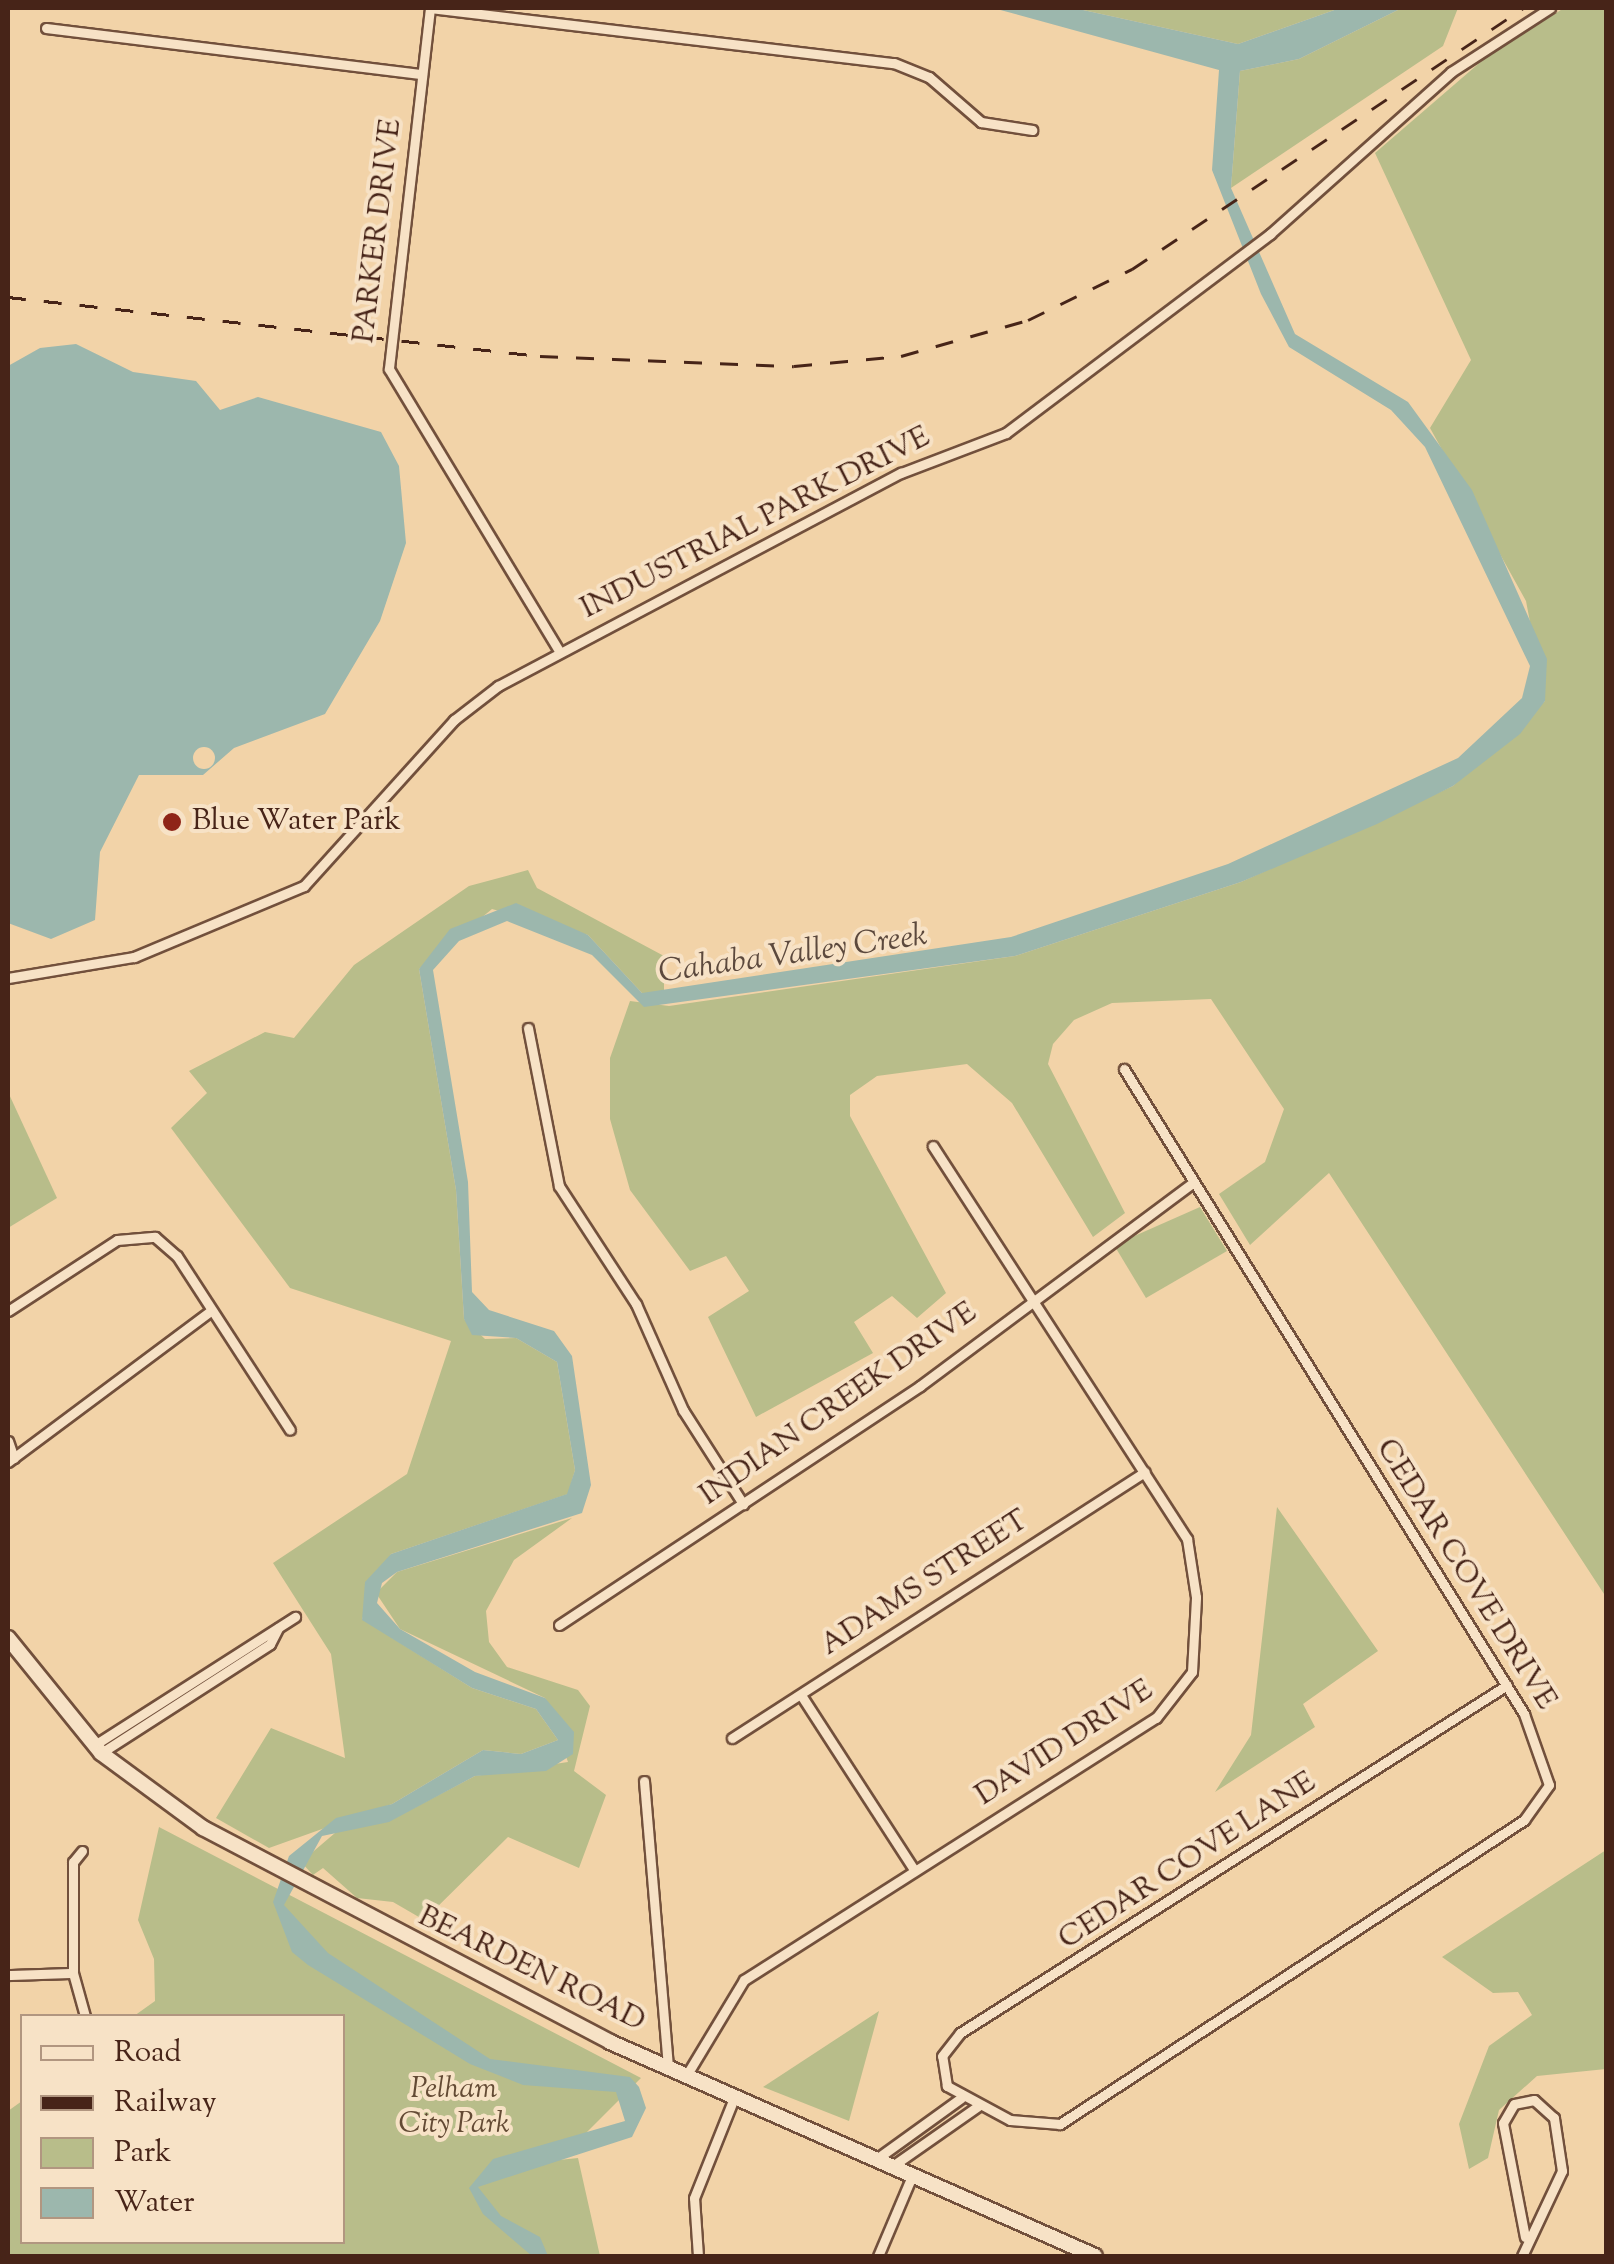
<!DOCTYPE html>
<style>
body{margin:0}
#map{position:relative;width:1614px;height:2264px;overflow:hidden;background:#f2d3a8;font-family:"Sorts Mill Goudy",serif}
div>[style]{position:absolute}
.green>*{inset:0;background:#b8bd8a}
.water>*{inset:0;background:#9cb7ad}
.pier>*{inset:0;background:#f2d3a8}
.round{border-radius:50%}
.roads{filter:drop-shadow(2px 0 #72503c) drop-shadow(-2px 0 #72503c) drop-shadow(0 2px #72503c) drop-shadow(0 -2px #72503c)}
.street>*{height:9px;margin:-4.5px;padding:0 4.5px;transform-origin:4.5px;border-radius:4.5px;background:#f7e2c6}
.secondary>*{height:14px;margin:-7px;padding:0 7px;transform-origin:7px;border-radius:7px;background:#f7e2c6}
.rail>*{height:2.5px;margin-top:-1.25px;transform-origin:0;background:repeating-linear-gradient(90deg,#472418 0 18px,transparent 0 36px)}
.dots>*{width:28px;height:28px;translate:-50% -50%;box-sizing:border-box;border:5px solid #f7e2c6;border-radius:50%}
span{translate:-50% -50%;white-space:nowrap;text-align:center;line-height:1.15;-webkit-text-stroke:8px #f7e2c6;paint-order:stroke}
.street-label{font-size:30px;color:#472418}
.poi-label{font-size:30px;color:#472418}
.left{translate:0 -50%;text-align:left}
.park-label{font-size:30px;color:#634a34;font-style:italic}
.water-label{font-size:32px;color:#5c493d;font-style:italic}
.frame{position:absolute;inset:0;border:10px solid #472418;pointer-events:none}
.legend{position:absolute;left:20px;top:2014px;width:325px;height:230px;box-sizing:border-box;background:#f7e2c6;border:2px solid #b19680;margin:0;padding:12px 18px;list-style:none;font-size:30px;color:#472418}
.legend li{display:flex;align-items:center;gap:20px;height:50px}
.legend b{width:50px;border:2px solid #b19680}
</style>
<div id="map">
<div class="green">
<div style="clip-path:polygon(1074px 8px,1340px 8px,1238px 44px)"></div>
<div style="clip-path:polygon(1402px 8px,1458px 8px,1443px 46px,1231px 188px,1240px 71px,1299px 59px)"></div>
<div style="clip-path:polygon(1564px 8px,1606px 8px,1606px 1597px,1329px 1173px,1250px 1245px,1219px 1194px,1265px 1162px,1284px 1109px,1211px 999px,1112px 1003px,1074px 1020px,1053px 1044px,1048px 1064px,1125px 1213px,1093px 1237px,1012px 1103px,967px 1064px,877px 1076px,850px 1095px,850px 1116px,946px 1293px,917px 1318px,892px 1296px,854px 1322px,873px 1353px,756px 1417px,708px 1317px,749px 1291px,726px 1256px,690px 1271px,630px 1190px,610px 1119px,610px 1058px,630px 1001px,669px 1006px,1015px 956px,1241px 882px,1453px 786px,1545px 701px,1526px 601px,1430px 428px,1471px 360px,1375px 153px,1484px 59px)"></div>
<div style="clip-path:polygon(528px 870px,537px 888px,664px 956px,664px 995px,642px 993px,588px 935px,492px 909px,419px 969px,456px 1190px,464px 1319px,485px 1339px,516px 1338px,557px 1362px,575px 1470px,568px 1494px,391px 1554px,362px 1619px,472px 1688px,536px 1709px,558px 1740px,521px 1754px,483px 1750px,392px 1804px,269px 1848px,216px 1818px,271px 1728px,345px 1758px,331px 1654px,273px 1563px,407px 1474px,451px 1341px,290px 1288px,171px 1128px,207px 1093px,189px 1071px,265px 1032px,294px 1038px,354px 965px,469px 886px)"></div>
<div style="clip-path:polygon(8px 1092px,57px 1198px,8px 1228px)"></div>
<div style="clip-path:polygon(1200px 1207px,1227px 1251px,1146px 1298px,1114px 1245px)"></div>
<div style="clip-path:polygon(1277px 1507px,1378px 1651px,1303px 1704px,1315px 1727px,1215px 1792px,1251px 1735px)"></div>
<div style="clip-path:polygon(572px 1518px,514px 1560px,486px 1611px,489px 1642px,507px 1667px,578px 1690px,590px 1706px,574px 1771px,606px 1795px,579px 1868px,508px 1837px,424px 1920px,393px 1902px,357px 1898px,323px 1868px,313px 1875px,301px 1862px,342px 1827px,389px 1821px,475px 1776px,568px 1762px,545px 1698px,400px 1629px,376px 1593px,397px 1572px)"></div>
<div style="clip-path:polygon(159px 1827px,641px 2078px,559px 2160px,578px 2158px,600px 2256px,8px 2256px,8px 2111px,22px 2101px,22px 2242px,342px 2242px,342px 2016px,134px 2016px,155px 2001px,154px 1959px,138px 1920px)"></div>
<div style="clip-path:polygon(1606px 1850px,1606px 2069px,1537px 2076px,1499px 2110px,1488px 2158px,1469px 2169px,1459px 2124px,1489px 2046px,1532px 2015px,1518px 1992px,1493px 1993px,1442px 1957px)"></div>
<div style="clip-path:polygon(879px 2011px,849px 2121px,763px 2087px)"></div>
</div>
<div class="water">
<div style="clip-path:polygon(993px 8px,1074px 8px,1238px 44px,1340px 8px,1402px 8px,1299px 59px,1240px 71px,1231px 188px,1295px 334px,1408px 402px,1472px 490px,1547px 659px,1545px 701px,1520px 734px,1453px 786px,1377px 824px,1241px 882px,1015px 956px,644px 1007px,592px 955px,507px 921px,459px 941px,433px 970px,468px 1182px,472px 1292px,489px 1310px,554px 1331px,572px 1356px,591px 1485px,582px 1513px,397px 1572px,382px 1583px,377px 1603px,400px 1629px,475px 1672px,545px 1698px,574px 1732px,573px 1754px,546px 1771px,475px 1776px,389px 1822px,322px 1836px,284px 1905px,328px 1953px,490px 2059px,630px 2077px,639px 2087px,646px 2108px,632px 2137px,478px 2187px,501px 2216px,540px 2237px,548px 2256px,532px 2256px,483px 2214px,469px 2188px,493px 2159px,625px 2121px,616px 2092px,523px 2085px,470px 2064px,308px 1965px,292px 1952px,273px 1902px,289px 1856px,336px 1818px,392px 1804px,483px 1750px,521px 1754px,558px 1740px,536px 1709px,472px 1688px,362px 1620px,365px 1582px,391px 1554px,567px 1494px,575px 1470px,557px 1362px,516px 1338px,472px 1335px,464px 1319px,456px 1190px,419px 969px,450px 929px,516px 903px,588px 935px,642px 993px,1011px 937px,1228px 864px,1458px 758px,1522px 698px,1530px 666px,1425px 447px,1391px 410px,1289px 347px,1261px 294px,1212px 170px,1219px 70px)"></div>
<div style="clip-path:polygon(76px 344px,133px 372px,196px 381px,220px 410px,258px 397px,381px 432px,399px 466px,406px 543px,380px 621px,325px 714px,234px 748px,203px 775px,139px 775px,100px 852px,95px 920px,51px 939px,8px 923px,8px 366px,40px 348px)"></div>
</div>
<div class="pier">
<div class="round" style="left:193px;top:747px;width:22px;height:22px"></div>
</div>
<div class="roads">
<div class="street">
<div style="left:430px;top:8px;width:363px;rotate:96.5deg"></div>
<div style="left:389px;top:369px;width:331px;rotate:58.9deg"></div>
<div style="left:430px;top:8px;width:467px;rotate:6.8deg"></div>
<div style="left:894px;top:63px;width:38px;rotate:22deg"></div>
<div style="left:929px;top:77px;width:69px;rotate:40.9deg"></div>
<div style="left:981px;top:122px;width:52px;rotate:8.9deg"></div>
<div style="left:46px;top:28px;width:379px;rotate:7deg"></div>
<div style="left:8px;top:978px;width:128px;rotate:-9.5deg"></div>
<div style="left:134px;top:957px;width:184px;rotate:-22.7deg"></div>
<div style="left:304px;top:886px;width:224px;rotate:-47.9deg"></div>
<div style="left:454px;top:720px;width:56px;rotate:-37.7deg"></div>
<div style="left:498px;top:686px;width:456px;rotate:-27.9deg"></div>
<div style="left:901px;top:473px;width:112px;rotate:-20.9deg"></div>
<div style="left:1006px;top:433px;width:331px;rotate:-37deg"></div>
<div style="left:1270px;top:234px;width:243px;rotate:-41.8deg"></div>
<div style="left:1451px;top:72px;width:118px;rotate:-32.9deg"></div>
<div style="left:528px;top:1028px;width:161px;rotate:78.9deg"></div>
<div style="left:559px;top:1186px;width:141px;rotate:56.9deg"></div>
<div style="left:636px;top:1304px;width:116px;rotate:66.1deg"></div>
<div style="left:683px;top:1410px;width:112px;rotate:57.4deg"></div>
<div style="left:1124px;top:1069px;width:759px;rotate:58.19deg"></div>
<div style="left:1524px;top:1714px;width:75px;rotate:70.6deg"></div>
<div style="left:1549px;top:1785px;width:43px;rotate:125.5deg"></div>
<div style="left:1524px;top:1820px;width:555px;rotate:146.77deg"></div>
<div style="left:1060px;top:2124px;width:50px;rotate:-175.4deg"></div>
<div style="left:1010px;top:2120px;width:72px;rotate:-151.6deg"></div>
<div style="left:947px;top:2086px;width:30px;rotate:-99deg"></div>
<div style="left:942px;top:2056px;width:29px;rotate:-52deg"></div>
<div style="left:960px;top:2033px;width:648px;rotate:-32.46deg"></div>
<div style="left:8px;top:1311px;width:130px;rotate:-33.1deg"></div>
<div style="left:117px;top:1240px;width:38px;rotate:-5deg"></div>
<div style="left:155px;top:1237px;width:29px;rotate:41deg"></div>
<div style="left:177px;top:1256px;width:207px;rotate:57deg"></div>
<div style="left:8px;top:1441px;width:18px;rotate:71deg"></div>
<div style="left:8px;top:1462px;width:254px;rotate:-36.7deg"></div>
<div style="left:559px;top:1625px;width:433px;rotate:-33.5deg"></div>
<div style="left:920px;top:1386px;width:338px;rotate:-36.7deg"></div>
<div style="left:801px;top:1695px;width:208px;rotate:57.1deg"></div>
<div style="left:732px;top:1738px;width:491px;rotate:-32.8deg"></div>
<div style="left:93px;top:1746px;width:240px;rotate:-32.6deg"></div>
<div style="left:101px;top:1753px;width:201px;rotate:-32.8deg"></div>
<div style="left:270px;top:1644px;width:18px;rotate:-63deg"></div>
<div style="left:644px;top:1781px;width:288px;rotate:85.2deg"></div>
<div style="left:82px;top:1851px;width:14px;rotate:129deg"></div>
<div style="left:73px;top:1862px;width:111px;rotate:90deg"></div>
<div style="left:73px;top:1973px;width:45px;rotate:74.4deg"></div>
<div style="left:8px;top:1975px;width:65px;rotate:-1.8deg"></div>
<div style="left:686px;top:2076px;width:112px;rotate:-58.9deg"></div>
<div style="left:744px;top:1980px;width:488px;rotate:-32.5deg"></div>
<div style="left:1156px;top:1718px;width:58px;rotate:-52deg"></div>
<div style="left:1192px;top:1672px;width:75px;rotate:-86.9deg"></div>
<div style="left:1196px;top:1597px;width:59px;rotate:-98.8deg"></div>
<div style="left:1187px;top:1539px;width:468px;rotate:-122.9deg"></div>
<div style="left:875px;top:2160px;width:106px;rotate:-35.8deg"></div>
<div style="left:891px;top:2167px;width:106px;rotate:-35deg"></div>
<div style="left:698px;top:2256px;width:58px;rotate:-93.9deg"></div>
<div style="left:694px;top:2198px;width:108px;rotate:-68.2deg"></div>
<div style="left:878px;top:2256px;width:87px;rotate:-67deg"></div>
<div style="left:1522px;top:2256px;width:94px;rotate:-64.8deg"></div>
<div style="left:1562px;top:2171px;width:54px;rotate:-98.6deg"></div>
<div style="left:1554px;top:2118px;width:27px;rotate:-138deg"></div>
<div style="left:1534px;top:2100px;width:20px;rotate:169deg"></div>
<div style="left:1514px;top:2104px;width:22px;rotate:120deg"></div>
<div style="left:1503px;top:2123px;width:116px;rotate:79.1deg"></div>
</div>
<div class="secondary">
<div style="left:8px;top:1638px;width:148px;rotate:51deg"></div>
<div style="left:101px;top:1753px;width:127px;rotate:36.3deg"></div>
<div style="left:203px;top:1828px;width:460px;rotate:27.7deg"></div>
<div style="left:610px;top:2042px;width:530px;rotate:23.81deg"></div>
</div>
</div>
<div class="rail">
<div style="left:8px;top:297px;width:535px;rotate:6.33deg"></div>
<div style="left:540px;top:356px;width:254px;rotate:2.3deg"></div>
<div style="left:794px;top:366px;width:107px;rotate:-5.3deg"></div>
<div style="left:901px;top:356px;width:132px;rotate:-15.8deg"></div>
<div style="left:1028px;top:320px;width:116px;rotate:-26.1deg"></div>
<div style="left:1132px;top:269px;width:471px;rotate:-33.7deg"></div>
</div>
<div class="dots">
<div style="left:172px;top:822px;background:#8f2418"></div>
</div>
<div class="street-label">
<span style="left:379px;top:231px;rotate:-83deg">PARKER DRIVE</span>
<span style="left:756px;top:524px;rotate:-27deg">INDUSTRIAL PARK DRIVE</span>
<span style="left:839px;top:1405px;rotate:-35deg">INDIAN CREEK DRIVE</span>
<span style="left:1465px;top:1575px;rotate:58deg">CEDAR COVE DRIVE</span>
<span style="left:925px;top:1584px;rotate:-33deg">ADAMS STREET</span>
<span style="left:1065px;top:1744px;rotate:-33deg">DAVID DRIVE</span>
<span style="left:1188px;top:1862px;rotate:-33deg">CEDAR COVE LANE</span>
<span style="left:531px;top:1970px;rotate:26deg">BEARDEN ROAD</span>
</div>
<div class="poi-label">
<span class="left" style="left:192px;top:822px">Blue Water Park</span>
</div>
<div class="park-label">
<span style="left:454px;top:2107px">Pelham<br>City Park</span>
</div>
<div class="water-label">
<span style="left:793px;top:955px;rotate:-8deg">Cahaba Valley Creek</span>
</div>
<div class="frame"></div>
<ul class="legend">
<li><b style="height:12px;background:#f7e2c6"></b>Road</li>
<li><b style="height:12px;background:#472418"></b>Railway</li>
<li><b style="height:28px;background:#b8bd8a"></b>Park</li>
<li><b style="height:28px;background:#9cb7ad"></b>Water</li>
</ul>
</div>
